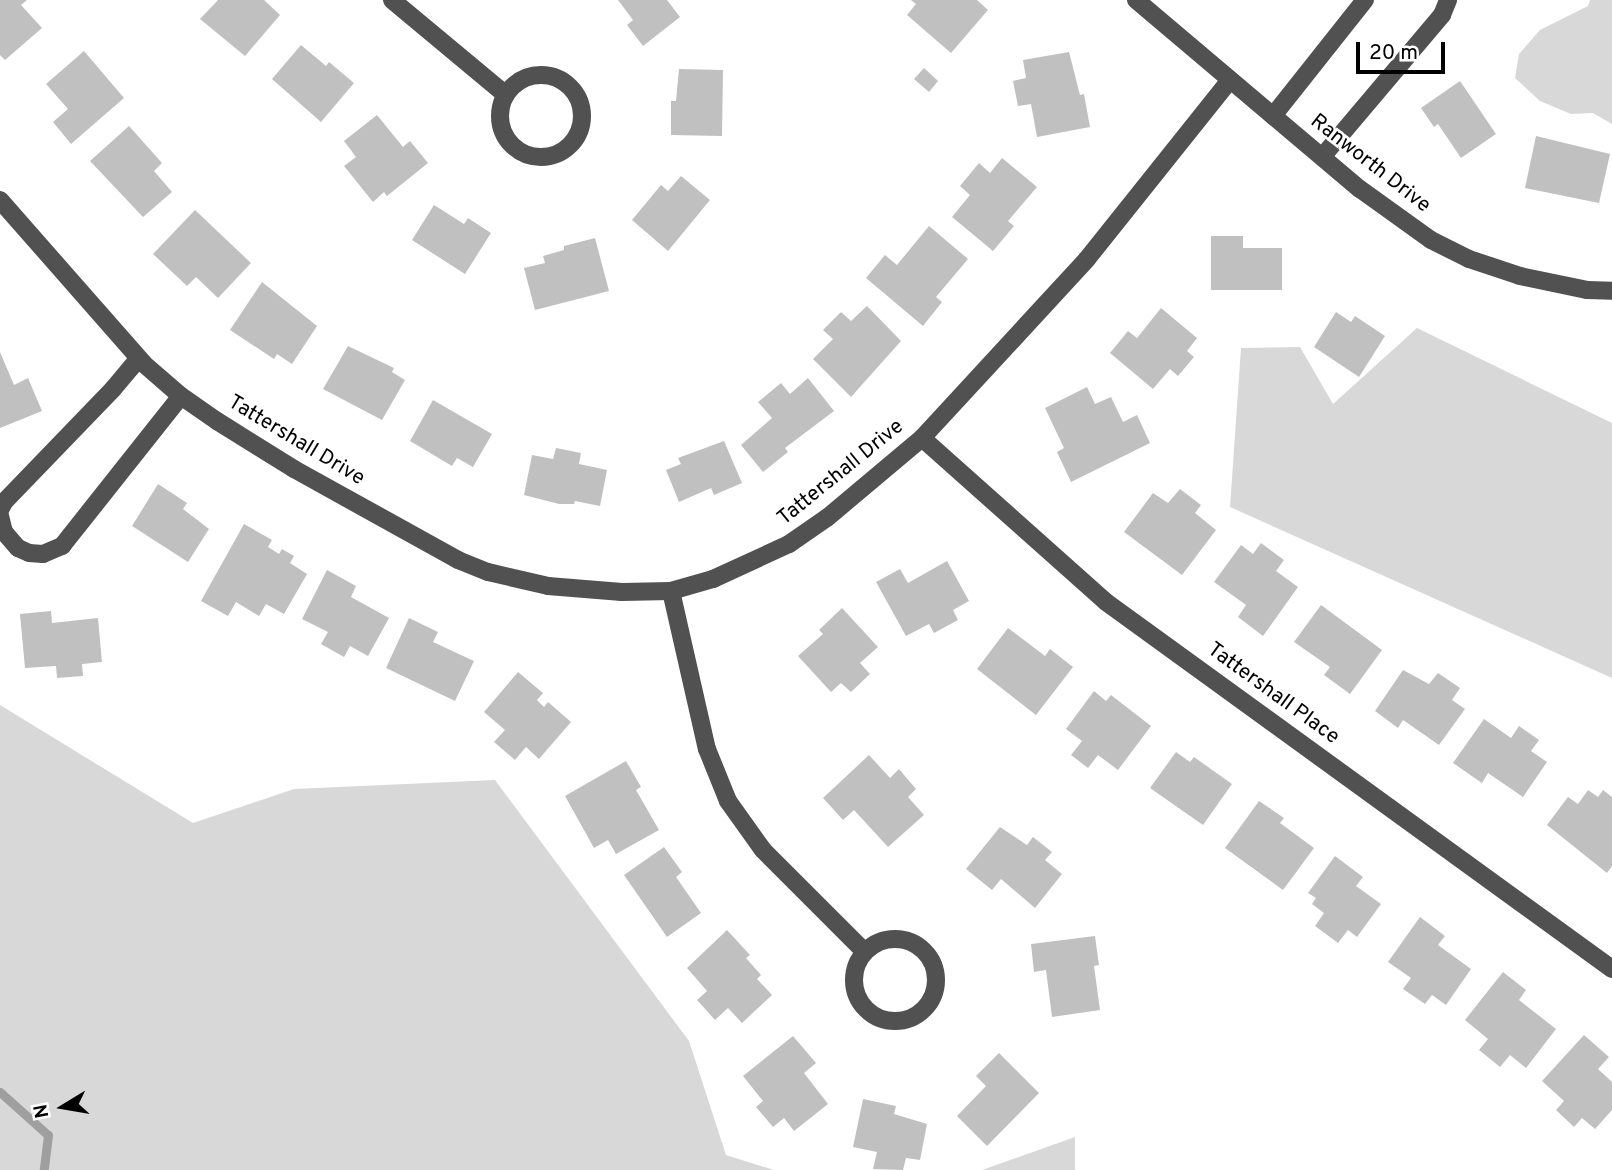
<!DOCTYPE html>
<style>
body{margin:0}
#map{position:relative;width:1612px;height:1170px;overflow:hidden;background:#fff;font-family:Overpass,sans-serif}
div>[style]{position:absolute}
.green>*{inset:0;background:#d8d8d8}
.stream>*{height:9px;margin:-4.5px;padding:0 4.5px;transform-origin:4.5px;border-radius:4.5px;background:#9f9f9f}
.building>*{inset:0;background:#c0c0c0}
.minor>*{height:18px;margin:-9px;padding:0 9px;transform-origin:9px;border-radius:9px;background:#515151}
.minor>.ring{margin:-9px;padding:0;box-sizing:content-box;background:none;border:18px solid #515151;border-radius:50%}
span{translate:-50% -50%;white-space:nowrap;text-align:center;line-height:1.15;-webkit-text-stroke:5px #fff;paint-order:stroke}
.street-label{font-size:21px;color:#000}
.north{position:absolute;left:28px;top:1072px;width:70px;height:70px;-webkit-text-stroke:5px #fff;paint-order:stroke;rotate:259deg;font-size:19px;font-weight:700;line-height:28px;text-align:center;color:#000}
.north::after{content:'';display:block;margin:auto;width:24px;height:32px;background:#000;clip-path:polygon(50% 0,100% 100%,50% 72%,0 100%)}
.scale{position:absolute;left:1356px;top:42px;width:89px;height:32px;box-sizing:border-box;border:4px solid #000;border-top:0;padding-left:9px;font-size:21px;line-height:24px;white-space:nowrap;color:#000;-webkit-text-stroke:5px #fff;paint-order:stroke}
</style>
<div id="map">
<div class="green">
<div style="clip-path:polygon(1590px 0,1612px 0,1612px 124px,1593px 113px,1571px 114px,1540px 101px,1515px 78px,1519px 54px,1540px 30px,1588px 6px)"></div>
<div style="clip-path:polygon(1417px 328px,1612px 423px,1612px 678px,1230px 507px,1241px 348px,1300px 347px,1333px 404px)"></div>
<div style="clip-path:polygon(0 705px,193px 823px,294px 789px,495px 780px,689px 1041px,726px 1155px,774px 1170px,0 1170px)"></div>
<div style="clip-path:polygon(1075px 1137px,1075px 1170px,982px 1170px)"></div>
</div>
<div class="stream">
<div style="left:0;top:1092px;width:64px;rotate:41.9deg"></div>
<div style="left:48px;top:1135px;width:35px;rotate:97deg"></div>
</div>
<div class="building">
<div style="clip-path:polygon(0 0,27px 0,21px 5px,42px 28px,5px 60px,0 55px)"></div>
<div style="clip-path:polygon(218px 0,264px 0,280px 15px,245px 56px,200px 19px)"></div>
<div style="clip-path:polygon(618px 0,667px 0,680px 17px,643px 46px,627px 25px,633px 20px)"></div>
<div style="clip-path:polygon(911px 0,977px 0,988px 10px,951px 53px,907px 15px,916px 4px)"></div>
<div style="clip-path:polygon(301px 45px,326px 66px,329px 62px,354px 83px,321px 122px,272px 79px)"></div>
<div style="clip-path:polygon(84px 51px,124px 98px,71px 144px,53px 122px,68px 109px,46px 84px)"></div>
<div style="clip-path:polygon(1069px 52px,1080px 95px,1084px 94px,1090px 127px,1037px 137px,1031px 104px,1018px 106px,1013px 81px,1026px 78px,1023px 60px)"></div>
<div style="clip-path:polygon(924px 68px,938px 81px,929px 92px,914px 79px)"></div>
<div style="clip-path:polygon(679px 69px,723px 70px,722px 136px,671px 135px,671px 101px,676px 101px)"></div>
<div style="clip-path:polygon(1460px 81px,1496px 134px,1461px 158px,1438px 124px,1434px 127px,1421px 108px)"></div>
<div style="clip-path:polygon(377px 115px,403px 147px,410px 141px,428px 163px,387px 196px,384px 192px,373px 202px,344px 166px,356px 157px,344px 141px)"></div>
<div style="clip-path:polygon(129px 126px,162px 163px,154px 171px,172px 192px,143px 217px,90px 161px)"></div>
<div style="clip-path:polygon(1536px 136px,1610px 154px,1599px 203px,1525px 188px)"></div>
<div style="clip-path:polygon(1002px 158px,1037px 187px,1008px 221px,1014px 226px,993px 251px,952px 217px,970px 195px,960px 186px,979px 163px,990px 173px)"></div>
<div style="clip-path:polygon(681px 176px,710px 200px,668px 251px,632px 220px,661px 185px,668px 191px)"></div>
<div style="clip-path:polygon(434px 205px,464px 224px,468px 218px,491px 233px,465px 274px,412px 240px)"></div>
<div style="clip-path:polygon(195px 210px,251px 263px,218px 298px,196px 277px,187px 286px,153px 254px)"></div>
<div style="clip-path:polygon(929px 226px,968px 259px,936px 297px,942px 302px,923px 326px,866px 278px,885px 255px,897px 265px)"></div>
<div style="clip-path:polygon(1211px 236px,1243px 236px,1243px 248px,1282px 248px,1282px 290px,1211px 290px)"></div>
<div style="clip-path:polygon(595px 238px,609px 291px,535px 310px,524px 268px,545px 263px,543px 256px,564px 250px,564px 246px)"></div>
<div style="clip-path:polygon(262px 282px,317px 326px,292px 364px,277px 354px,274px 359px,230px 330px)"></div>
<div style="clip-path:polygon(867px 306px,901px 341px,851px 397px,813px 359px,833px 339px,823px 330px,841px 312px,851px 321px)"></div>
<div style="clip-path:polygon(1161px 308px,1197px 338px,1187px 351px,1194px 357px,1178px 376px,1170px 369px,1153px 389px,1110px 353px,1128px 331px,1137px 338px)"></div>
<div style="clip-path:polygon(1336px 312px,1351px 322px,1355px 316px,1385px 336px,1359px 377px,1314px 347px)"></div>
<div style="clip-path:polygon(348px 346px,394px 368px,392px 372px,405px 380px,382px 420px,323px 389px)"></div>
<div style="clip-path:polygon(0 352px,14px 385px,28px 378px,42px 411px,0 428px)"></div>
<div style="clip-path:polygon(808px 378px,834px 411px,785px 448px,788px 452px,763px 472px,741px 445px,772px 418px,758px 402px,781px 383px,790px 394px)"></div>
<div style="clip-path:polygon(1087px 387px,1095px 404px,1111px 397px,1123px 422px,1137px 415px,1150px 443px,1071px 482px,1057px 452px,1064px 448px,1045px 408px)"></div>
<div style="clip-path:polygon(433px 400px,492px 434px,473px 467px,457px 458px,452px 466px,410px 441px)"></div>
<div style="clip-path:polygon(724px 441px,742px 483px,714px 495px,711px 488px,679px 502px,666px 470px,681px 464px,678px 458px)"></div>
<div style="clip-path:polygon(556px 448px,581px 453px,579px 464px,607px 470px,600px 506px,575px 501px,574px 504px,559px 504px,524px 495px,532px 455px,553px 459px)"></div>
<div style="clip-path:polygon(158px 484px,187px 503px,183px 509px,209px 529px,188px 562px,132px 526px)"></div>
<div style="clip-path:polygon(1180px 489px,1201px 505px,1195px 513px,1216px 530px,1182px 575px,1124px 532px,1153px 493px,1168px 503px)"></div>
<div style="clip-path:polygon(244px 524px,272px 540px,268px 547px,279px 554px,282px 549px,294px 556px,290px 563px,307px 574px,284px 614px,266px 604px,259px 616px,236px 602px,228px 616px,201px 601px)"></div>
<div style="clip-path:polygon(1261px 543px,1284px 560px,1276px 571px,1298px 587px,1263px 636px,1238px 617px,1246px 605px,1214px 582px,1241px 545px,1253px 554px)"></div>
<div style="clip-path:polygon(947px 561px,969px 601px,953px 610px,958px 620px,934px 633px,929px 624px,906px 636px,876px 582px,900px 569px,908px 583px)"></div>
<div style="clip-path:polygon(327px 570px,356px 586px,351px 597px,389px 618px,368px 656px,350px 646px,344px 657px,321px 644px,328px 632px,302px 619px)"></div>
<div style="clip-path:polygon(1321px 605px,1382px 650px,1350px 694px,1324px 675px,1330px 667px,1294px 642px)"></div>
<div style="clip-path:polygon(842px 608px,878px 647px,860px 663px,870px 674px,851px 692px,841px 683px,831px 692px,798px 656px,823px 634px,819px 630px)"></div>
<div style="clip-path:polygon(51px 611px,52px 623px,98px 618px,102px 662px,82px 664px,83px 676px,57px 678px,56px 666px,25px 668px,20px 614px)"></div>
<div style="clip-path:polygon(409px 618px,438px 632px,433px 642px,474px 661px,455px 701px,386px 668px)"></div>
<div style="clip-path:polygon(1008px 628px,1045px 656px,1050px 649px,1073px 667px,1036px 715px,977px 669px)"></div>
<div style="clip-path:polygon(1403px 670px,1429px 684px,1438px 673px,1460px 688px,1452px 700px,1465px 709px,1439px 745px,1403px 720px,1398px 728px,1375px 711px)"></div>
<div style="clip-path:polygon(518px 672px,543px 693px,537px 700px,544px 707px,548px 702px,571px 722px,539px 759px,526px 747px,515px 760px,494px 742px,505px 730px,484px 712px)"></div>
<div style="clip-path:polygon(1094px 691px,1106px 701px,1111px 695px,1151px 726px,1118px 770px,1098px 755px,1088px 768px,1071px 755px,1082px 741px,1066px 729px)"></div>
<div style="clip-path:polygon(1484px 719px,1511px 738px,1519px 726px,1539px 740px,1531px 751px,1547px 762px,1523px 797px,1488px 773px,1482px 783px,1453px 763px)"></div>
<div style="clip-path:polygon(1176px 752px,1190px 762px,1194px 757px,1232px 784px,1203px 825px,1150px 788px)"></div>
<div style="clip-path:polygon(869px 755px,890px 778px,899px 769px,916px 789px,908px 797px,924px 815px,888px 847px,854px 810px,843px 820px,823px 798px)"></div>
<div style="clip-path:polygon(626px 761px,641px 787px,636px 790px,659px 830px,616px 854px,608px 840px,594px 848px,565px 796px)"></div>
<div style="clip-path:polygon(1588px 790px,1598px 797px,1603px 790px,1612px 797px,1612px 866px,1607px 873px,1547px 825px,1568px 797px,1578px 804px)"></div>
<div style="clip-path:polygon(1259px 801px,1284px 818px,1280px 823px,1314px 848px,1283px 890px,1225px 848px)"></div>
<div style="clip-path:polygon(1000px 827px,1027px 845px,1033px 837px,1052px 852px,1045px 860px,1062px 874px,1035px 908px,1001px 879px,992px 890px,966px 869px)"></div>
<div style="clip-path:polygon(664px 847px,682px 872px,676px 877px,701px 913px,667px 937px,624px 875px)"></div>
<div style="clip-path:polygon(1335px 856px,1363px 877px,1356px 886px,1381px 904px,1357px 937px,1348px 930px,1338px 943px,1315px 926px,1324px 913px,1312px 904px,1316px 898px,1308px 893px)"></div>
<div style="clip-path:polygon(1420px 917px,1445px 936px,1438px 945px,1471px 969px,1446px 1005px,1432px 995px,1425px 1004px,1403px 989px,1411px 978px,1388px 962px)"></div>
<div style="clip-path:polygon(727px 930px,750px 955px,746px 958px,761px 975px,757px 979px,772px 995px,742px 1023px,728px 1008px,715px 1020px,697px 1000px,707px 991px,687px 968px)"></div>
<div style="clip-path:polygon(1095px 936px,1099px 965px,1094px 966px,1100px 1010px,1052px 1017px,1046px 970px,1034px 972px,1031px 944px)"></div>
<div style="clip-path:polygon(1503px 972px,1526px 990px,1519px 1000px,1556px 1029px,1526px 1068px,1510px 1055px,1500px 1067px,1479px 1050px,1488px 1039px,1465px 1020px)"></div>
<div style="clip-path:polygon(1584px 1035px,1609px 1057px,1598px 1069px,1612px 1082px,1612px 1110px,1595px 1129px,1582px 1118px,1574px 1127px,1556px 1110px,1564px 1101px,1542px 1081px)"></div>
<div style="clip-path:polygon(793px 1036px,816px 1063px,804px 1073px,828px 1104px,794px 1131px,784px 1118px,773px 1127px,756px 1107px,763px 1101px,743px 1076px)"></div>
<div style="clip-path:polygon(999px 1053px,1039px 1093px,987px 1146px,957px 1116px,986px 1086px,976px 1076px)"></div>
<div style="clip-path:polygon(863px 1099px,896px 1106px,894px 1114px,927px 1124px,920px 1160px,906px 1158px,903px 1170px,873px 1169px,877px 1152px,853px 1147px)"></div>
</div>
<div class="minor">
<div style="left:392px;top:0;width:148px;rotate:39.8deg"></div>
<div style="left:1136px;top:0;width:293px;rotate:40.2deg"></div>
<div style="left:1360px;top:189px;width:87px;rotate:35.7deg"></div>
<div style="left:1431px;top:240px;width:42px;rotate:26.6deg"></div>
<div style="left:1469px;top:259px;width:54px;rotate:18.4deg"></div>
<div style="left:1520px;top:276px;width:68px;rotate:11.8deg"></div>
<div style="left:1587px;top:290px;width:25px;rotate:2deg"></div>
<div class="ring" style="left:500px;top:75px;width:64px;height:64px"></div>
<div style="left:1273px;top:116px;width:148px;rotate:-51.6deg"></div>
<div style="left:1322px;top:157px;width:186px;rotate:-49.8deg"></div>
<div style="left:1442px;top:15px;width:16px;rotate:-68deg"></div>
<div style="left:0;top:200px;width:218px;rotate:48.7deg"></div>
<div style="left:144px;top:364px;width:49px;rotate:40.9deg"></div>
<div style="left:181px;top:396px;width:44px;rotate:34.8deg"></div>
<div style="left:217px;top:421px;width:91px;rotate:31.9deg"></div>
<div style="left:294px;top:469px;width:188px;rotate:29deg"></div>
<div style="left:458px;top:560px;width:32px;rotate:22deg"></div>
<div style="left:488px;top:572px;width:62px;rotate:13.1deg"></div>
<div style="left:548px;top:586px;width:74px;rotate:4.6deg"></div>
<div style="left:622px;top:592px;width:49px;rotate:-1.2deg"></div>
<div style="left:671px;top:591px;width:44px;rotate:-15.9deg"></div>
<div style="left:713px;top:579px;width:84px;rotate:-24.7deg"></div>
<div style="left:789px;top:544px;width:47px;rotate:-34.7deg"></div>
<div style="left:828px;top:517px;width:123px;rotate:-40deg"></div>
<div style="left:922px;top:438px;width:243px;rotate:-47.3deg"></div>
<div style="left:1087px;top:259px;width:229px;rotate:-51.4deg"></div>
<div style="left:922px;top:438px;width:246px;rotate:41.7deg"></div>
<div style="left:1106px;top:602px;width:625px;rotate:35.95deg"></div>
<div style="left:0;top:510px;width:9px;rotate:-63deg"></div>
<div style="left:4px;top:502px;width:157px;rotate:-46deg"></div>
<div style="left:113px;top:389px;width:40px;rotate:-50deg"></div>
<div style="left:0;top:516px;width:16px;rotate:76deg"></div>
<div style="left:4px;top:532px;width:21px;rotate:49deg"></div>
<div style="left:18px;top:548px;width:12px;rotate:24deg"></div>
<div style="left:29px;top:553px;width:14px;rotate:4deg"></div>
<div style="left:43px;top:554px;width:21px;rotate:-23deg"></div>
<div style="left:62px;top:546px;width:191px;rotate:-51.6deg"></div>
<div style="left:671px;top:591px;width:162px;rotate:77.2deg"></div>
<div style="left:707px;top:749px;width:56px;rotate:68deg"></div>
<div style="left:728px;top:801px;width:60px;rotate:54.5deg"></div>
<div style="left:763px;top:850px;width:144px;rotate:45deg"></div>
<div class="ring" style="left:854px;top:939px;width:64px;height:64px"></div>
</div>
<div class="street-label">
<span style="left:1370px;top:164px;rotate:38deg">Ranworth Drive</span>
<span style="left:296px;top:441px;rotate:31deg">Tattershall Drive</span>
<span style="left:841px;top:473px;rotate:-39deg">Tattershall Drive</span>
<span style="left:1273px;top:694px;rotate:36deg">Tattershall Place</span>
</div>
<div class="north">N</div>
<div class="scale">20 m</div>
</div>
